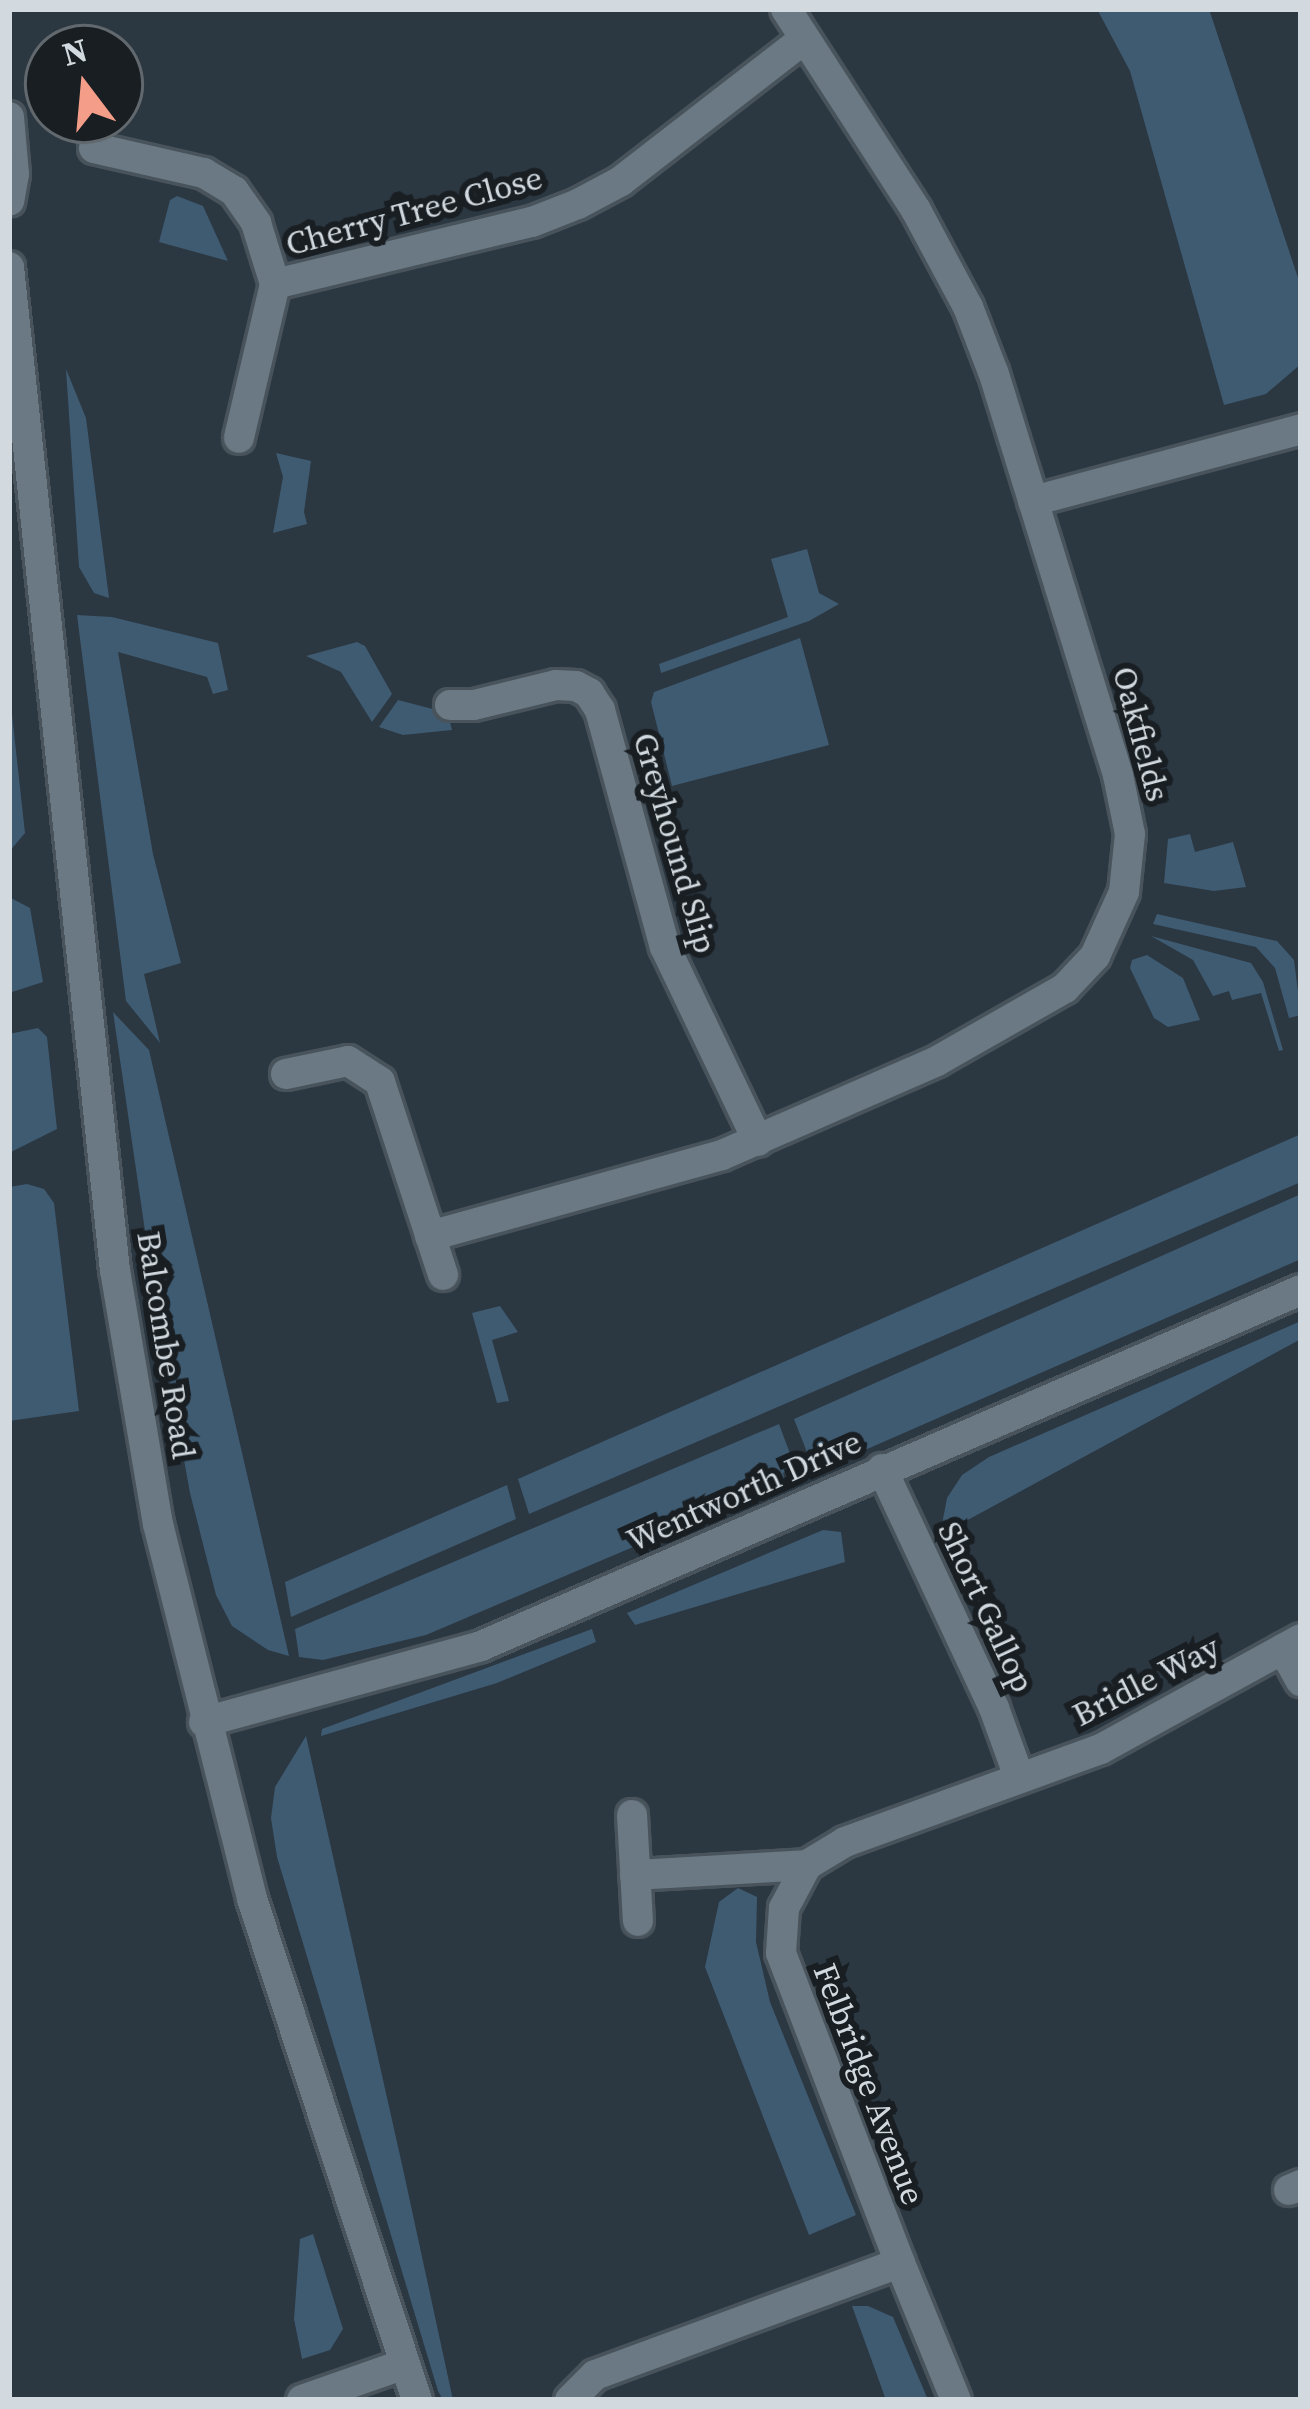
<!DOCTYPE html>
<style>
body{margin:0}
#map{position:relative;width:1310px;height:2409px;overflow:hidden;background:#2b3741;font-family:"Source Serif 4",serif}
div>[style]{position:absolute}
.green>*{inset:0;background:#3f5b72}
.roads{filter:drop-shadow(3px 0 #48535b) drop-shadow(-3px 0 #48535b) drop-shadow(0 3px #48535b) drop-shadow(0 -3px #48535b)}
.street>*{height:30px;margin:-15px;padding:0 15px;transform-origin:15px;border-radius:15px;background:#6b7984}
.secondary>*{height:30px;margin:-15px;padding:0 15px;transform-origin:15px;border-radius:15px;background:#6b7984}
span{translate:-50% -50%;white-space:nowrap;text-align:center;line-height:1.15;-webkit-text-stroke:12px #181e22;paint-order:stroke}
.street-label{font-size:33px;color:#d2dae0}
.frame{position:absolute;inset:0;border:12px solid #d2dae0;pointer-events:none}
.north{position:absolute;left:24px;top:24px;width:120px;height:120px;box-sizing:border-box;background:#181e22;border:3px solid #62696e;border-radius:50%;rotate:344deg;font-size:33px;font-weight:700;line-height:48px;text-align:center;color:#d2dae0}
.north::after{content:'';display:block;margin:auto;width:42px;height:54px;background:#f49e89;clip-path:polygon(50% 0,100% 100%,50% 72%,0 100%)}
</style>
<div id="map">
<div class="green">
<div style="clip-path:polygon(1097px 9px,1209px 9px,1301px 287px,1301px 364px,1266px 394px,1224px 405px,1130px 71px)"></div>
<div style="clip-path:polygon(177px 196px,203px 206px,228px 261px,159px 242px,170px 200px)"></div>
<div style="clip-path:polygon(66px 369px,86px 418px,109px 598px,94px 593px,79px 567px)"></div>
<div style="clip-path:polygon(276px 453px,311px 461px,304px 512px,307px 524px,273px 533px,283px 477px)"></div>
<div style="clip-path:polygon(807px 549px,819px 593px,839px 604px,809px 621px,661px 673px,659px 664px,788px 617px,771px 559px)"></div>
<div style="clip-path:polygon(77px 615px,112px 617px,218px 643px,228px 690px,213px 694px,207px 677px,118px 652px,153px 854px,181px 963px,144px 974px,160px 1043px,126px 1001px)"></div>
<div style="clip-path:polygon(800px 638px,829px 745px,672px 786px,651px 702px,654px 692px)"></div>
<div style="clip-path:polygon(357px 642px,365px 646px,392px 694px,372px 722px,341px 672px,306px 656px)"></div>
<div style="clip-path:polygon(9px 687px,25px 833px,9px 852px)"></div>
<div style="clip-path:polygon(398px 700px,448px 713px,452px 730px,403px 735px,379px 727px)"></div>
<div style="clip-path:polygon(1190px 834px,1195px 852px,1233px 842px,1246px 887px,1214px 891px,1164px 883px,1168px 839px)"></div>
<div style="clip-path:polygon(9px 897px,30px 908px,43px 982px,9px 993px)"></div>
<div style="clip-path:polygon(1157px 914px,1277px 941px,1294px 960px,1301px 1015px,1289px 1018px,1275px 968px,1256px 947px,1153px 924px)"></div>
<div style="clip-path:polygon(1151px 936px,1251px 963px,1263px 982px,1283px 1050px,1279px 1051px,1261px 993px,1232px 1000px,1229px 991px,1213px 996px,1193px 960px)"></div>
<div style="clip-path:polygon(1147px 955px,1183px 978px,1200px 1020px,1168px 1027px,1154px 1018px,1130px 968px,1132px 960px)"></div>
<div style="clip-path:polygon(113px 1012px,149px 1050px,289px 1656px,268px 1650px,232px 1626px,216px 1595px,190px 1493px,156px 1306px)"></div>
<div style="clip-path:polygon(38px 1028px,47px 1037px,57px 1129px,9px 1153px,9px 1034px)"></div>
<div style="clip-path:polygon(1301px 1134px,1301px 1182px,529px 1514px,518px 1479px)"></div>
<div style="clip-path:polygon(27px 1184px,44px 1189px,54px 1203px,79px 1411px,9px 1421px,9px 1187px)"></div>
<div style="clip-path:polygon(1301px 1194px,1301px 1259px,833px 1464px,828px 1452px,810px 1460px,794px 1419px)"></div>
<div style="clip-path:polygon(500px 1306px,518px 1332px,492px 1340px,509px 1401px,497px 1403px,472px 1313px)"></div>
<div style="clip-path:polygon(1301px 1321px,1301px 1339px,940px 1535px,947px 1498px,962px 1475px,989px 1457px)"></div>
<div style="clip-path:polygon(779px 1424px,795px 1467px,783px 1473px,786px 1482px,426px 1635px,323px 1660px,299px 1657px,295px 1629px)"></div>
<div style="clip-path:polygon(507px 1485px,516px 1519px,291px 1617px,285px 1582px)"></div>
<div style="clip-path:polygon(823px 1530px,841px 1532px,845px 1562px,635px 1625px,627px 1613px)"></div>
<div style="clip-path:polygon(592px 1629px,596px 1642px,497px 1683px,321px 1736px,322px 1729px)"></div>
<div style="clip-path:polygon(306px 1736px,403px 2169px,453px 2400px,443px 2400px,438px 2391px,277px 1857px,271px 1818px,275px 1787px)"></div>
<div style="clip-path:polygon(738px 1888px,757px 1897px,756px 1942px,770px 2002px,856px 2215px,809px 2235px,705px 1967px,719px 1902px)"></div>
<div style="clip-path:polygon(313px 2234px,343px 2329px,330px 2350px,302px 2359px,294px 2319px,300px 2239px)"></div>
<div style="clip-path:polygon(852px 2306px,868px 2306px,893px 2317px,928px 2400px,886px 2400px)"></div>
</div>
<div class="roads">
<div class="street">
<div style="left:94px;top:148px;width:113px;rotate:12.8deg"></div>
<div style="left:204px;top:173px;width:35px;rotate:31deg"></div>
<div style="left:234px;top:191px;width:39px;rotate:55deg"></div>
<div style="left:256px;top:223px;width:64px;rotate:72.7deg"></div>
<div style="left:275px;top:284px;width:158px;rotate:103.2deg"></div>
<div style="left:275px;top:284px;width:264px;rotate:-13.6deg"></div>
<div style="left:532px;top:222px;width:49px;rotate:-21.4deg"></div>
<div style="left:578px;top:204px;width:49px;rotate:-28.1deg"></div>
<div style="left:621px;top:181px;width:230px;rotate:-37.8deg"></div>
<div style="left:1033px;top:501px;width:278px;rotate:-15deg"></div>
<div style="left:450px;top:705px;width:24px"></div>
<div style="left:474px;top:705px;width:84px;rotate:-13.7deg"></div>
<div style="left:556px;top:685px;width:20px;rotate:3deg"></div>
<div style="left:576px;top:686px;width:15px;rotate:28deg"></div>
<div style="left:589px;top:693px;width:20px;rotate:57deg"></div>
<div style="left:600px;top:710px;width:246px;rotate:74.7deg"></div>
<div style="left:665px;top:947px;width:215px;rotate:64.4deg"></div>
<div style="left:286px;top:1074px;width:63px;rotate:-11.8deg"></div>
<div style="left:348px;top:1061px;width:38px;rotate:33deg"></div>
<div style="left:380px;top:1082px;width:203px;rotate:71.9deg"></div>
<div style="left:430px;top:1236px;width:303px;rotate:-15.5deg"></div>
<div style="left:722px;top:1155px;width:235px;rotate:-23.6deg"></div>
<div style="left:937px;top:1061px;width:147px;rotate:-29.7deg"></div>
<div style="left:1065px;top:988px;width:44px;rotate:-46.8deg"></div>
<div style="left:1095px;top:956px;width:70px;rotate:-65.6deg"></div>
<div style="left:1124px;top:892px;width:58px;rotate:-84.1deg"></div>
<div style="left:1130px;top:834px;width:60px;rotate:-101.5deg"></div>
<div style="left:1118px;top:775px;width:422px;rotate:-107.2deg"></div>
<div style="left:993px;top:372px;width:70px;rotate:-111deg"></div>
<div style="left:968px;top:307px;width:110px;rotate:-118.2deg"></div>
<div style="left:916px;top:210px;width:239px;rotate:-122.9deg"></div>
<div style="left:882px;top:1469px;width:264px;rotate:64.9deg"></div>
<div style="left:994px;top:1708px;width:73px;rotate:70.1deg"></div>
<div style="left:1283px;top:1649px;width:37px;rotate:61deg"></div>
<div style="left:204px;top:1722px;width:287px;rotate:-15.3deg"></div>
<div style="left:481px;top:1646px;width:894px;rotate:-23.47deg"></div>
<div style="left:632px;top:1815px;width:106px;rotate:86.8deg"></div>
<div style="left:635px;top:1875px;width:172px;rotate:-3.3deg"></div>
<div style="left:1289px;top:2190px;width:13px;rotate:-23deg"></div>
<div style="left:900px;top:2263px;width:148px;rotate:67.8deg"></div>
<div style="left:302px;top:2400px;width:109px;rotate:-19.3deg"></div>
<div style="left:570px;top:2400px;width:35px;rotate:-45deg"></div>
<div style="left:595px;top:2375px;width:325px;rotate:-20.2deg"></div>
<div style="left:900px;top:2263px;width:332px;rotate:-111deg"></div>
<div style="left:781px;top:1953px;width:45px;rotate:-86.2deg"></div>
<div style="left:784px;top:1908px;width:49px;rotate:-61.9deg"></div>
<div style="left:807px;top:1865px;width:44px;rotate:-31.2deg"></div>
<div style="left:845px;top:1842px;width:272px;rotate:-20deg"></div>
<div style="left:1101px;top:1749px;width:228px;rotate:-28.8deg"></div>
</div>
<div class="secondary">
<div style="left:9px;top:117px;width:57px;rotate:85deg"></div>
<div style="left:14px;top:174px;width:27px;rotate:100deg"></div>
<div style="left:9px;top:267px;width:1009px;rotate:83.97deg"></div>
<div style="left:115px;top:1270px;width:258px;rotate:80.4deg"></div>
<div style="left:158px;top:1524px;width:387px;rotate:75.9deg"></div>
<div style="left:252px;top:1899px;width:527px;rotate:71.77deg"></div>
</div>
</div>
<div class="street-label">
<span style="left:414px;top:211px;rotate:-15deg">Cherry Tree Close</span>
<span style="left:1141px;top:734px;rotate:75deg">Oakfields</span>
<span style="left:675px;top:843px;rotate:74deg">Greyhound Slip</span>
<span style="left:166px;top:1345px;rotate:81deg">Balcombe Road</span>
<span style="left:744px;top:1491px;rotate:-24deg">Wentworth Drive</span>
<span style="left:986px;top:1607px;rotate:65deg">Short Gallop</span>
<span style="left:1146px;top:1681px;rotate:-27deg">Bridle Way</span>
<span style="left:869px;top:2084px;rotate:69deg">Felbridge Avenue</span>
</div>
<div class="frame"></div>
<div class="north">N</div>
</div>
